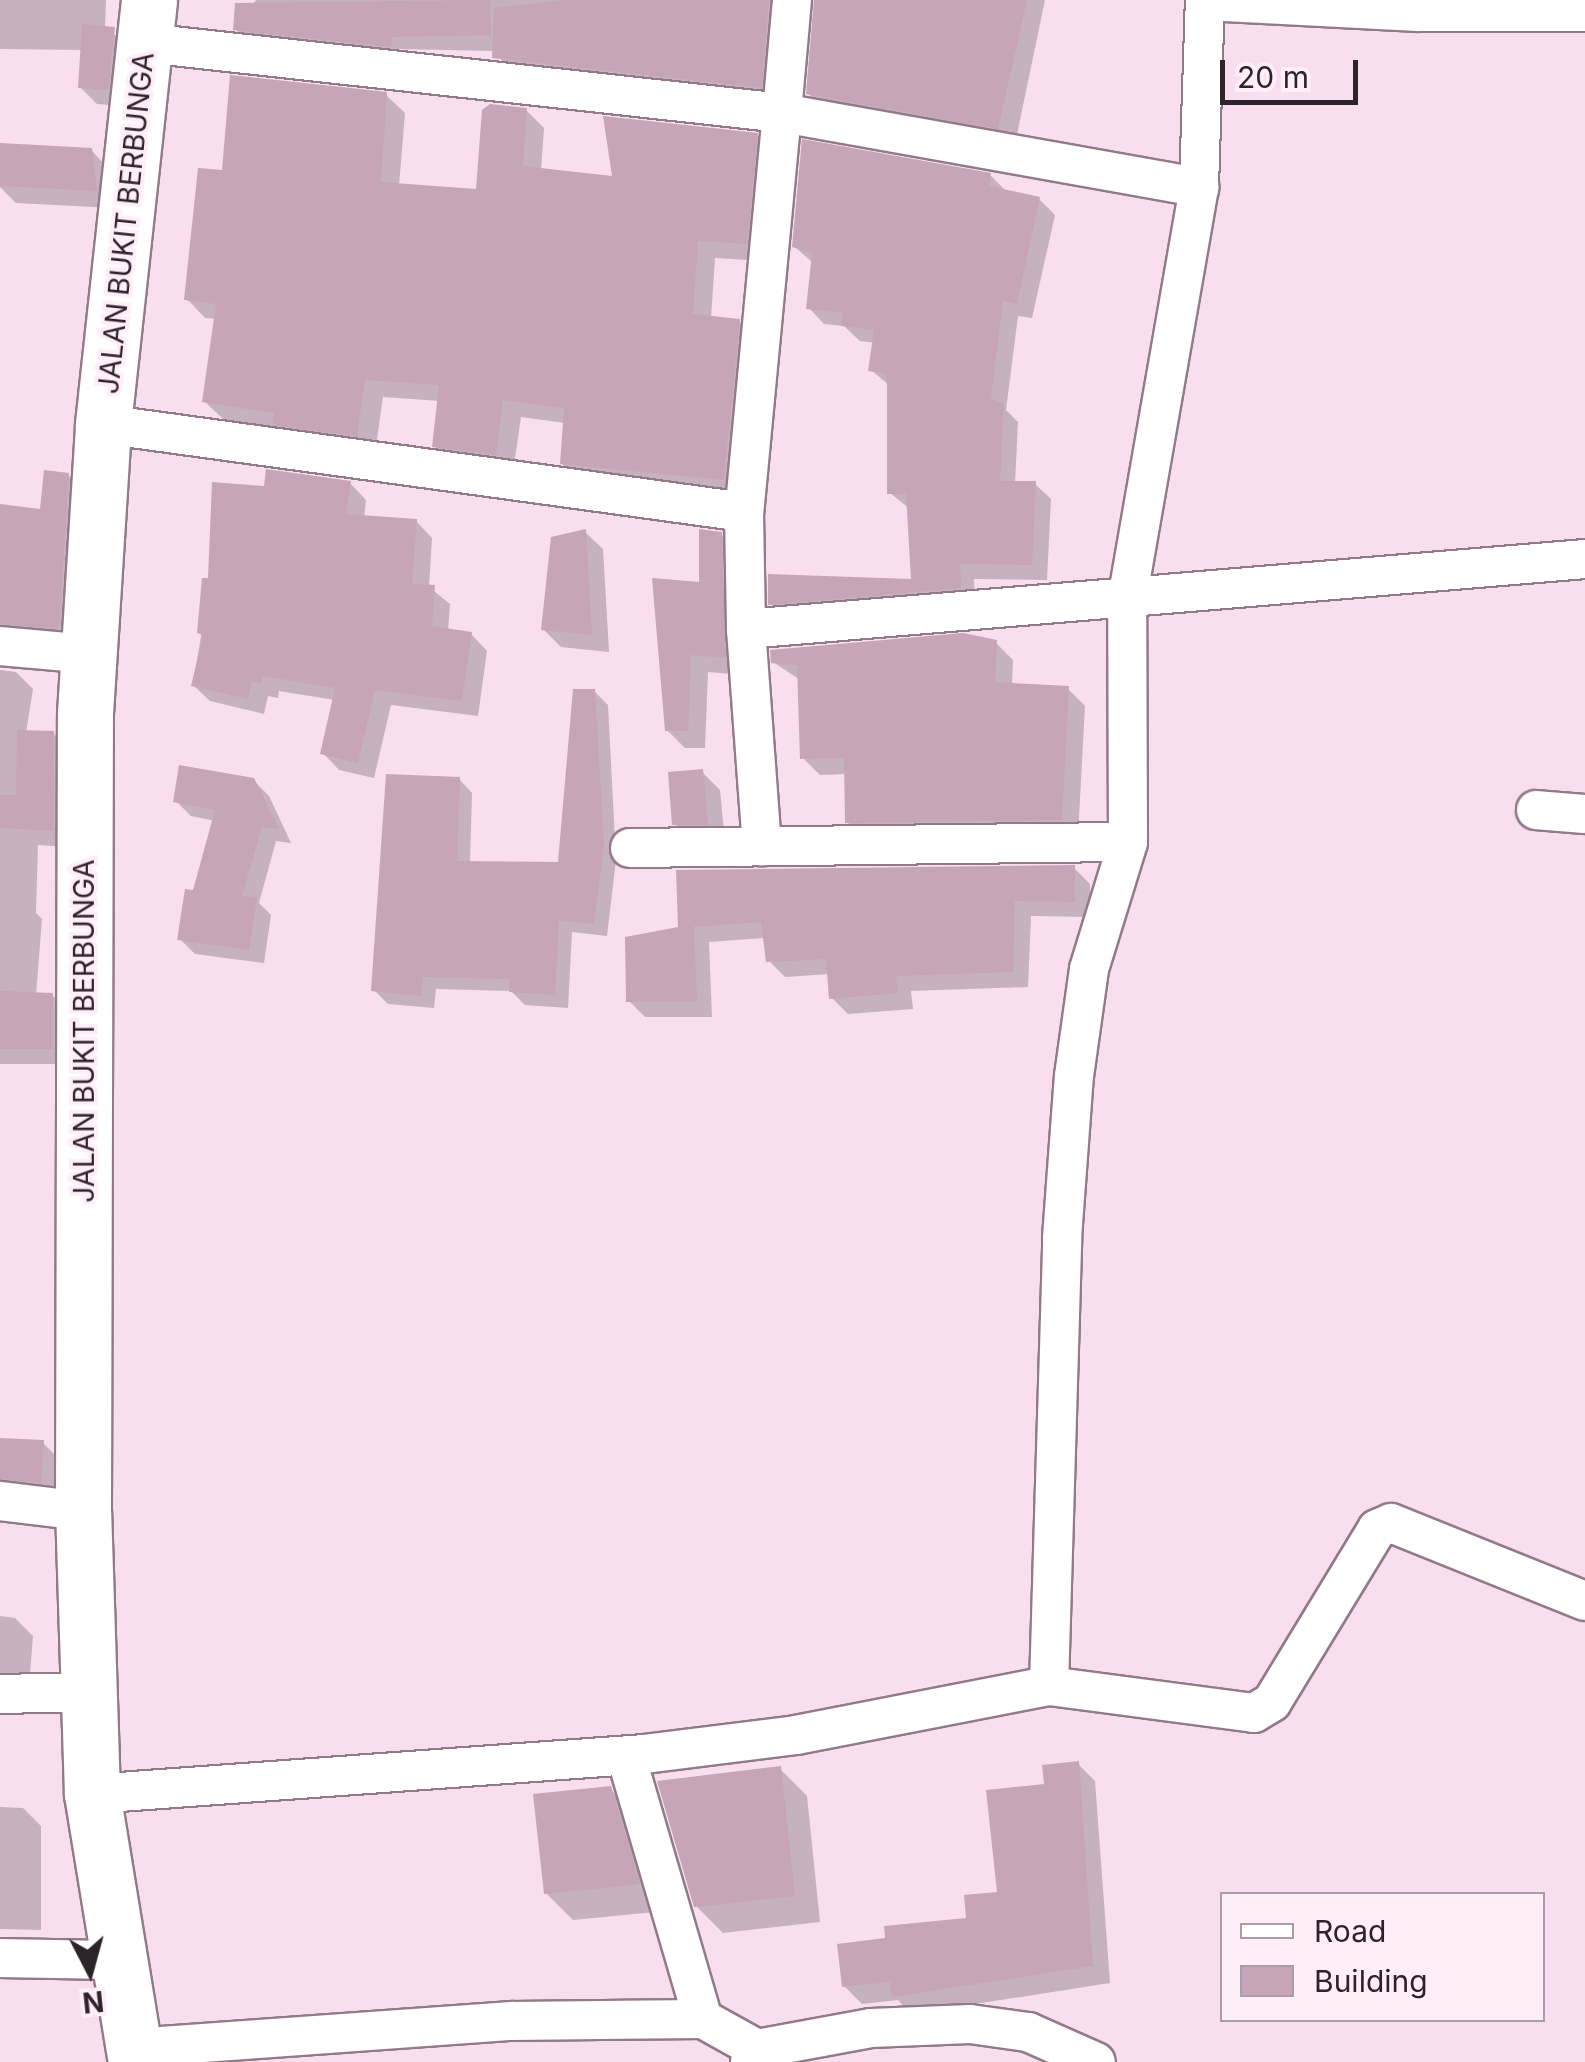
<!DOCTYPE html>
<style>
body{margin:0}
#map{position:relative;width:1585px;height:2062px;overflow:hidden;background:#f8deee;font-family:Inter,sans-serif}
div>[style]{position:absolute}
.shadow>*{inset:0;background:#0003}
.building>*{inset:0;background:#c6a5b9}
.roads{filter:drop-shadow(2px 0 #927a89) drop-shadow(-2px 0 #927a89) drop-shadow(0 2px #927a89) drop-shadow(0 -2px #927a89)}
.street>*{height:38px;margin:-19px;padding:0 19px;transform-origin:19px;border-radius:19px;background:#fff}
.primary>*{height:55px;margin:-27.5px;padding:0 27.5px;transform-origin:27.5px;border-radius:27.5px;background:#fff}
span{translate:-50% -50%;white-space:nowrap;text-align:center;line-height:1.15;-webkit-text-stroke:8px #ffeef8;paint-order:stroke}
.street-label{font-size:28px;color:#2d242a}
.legend{position:absolute;left:1220px;top:1892px;width:325px;height:130px;box-sizing:border-box;background:#ffeef8;border:2px solid #ab9da6;margin:0;padding:12px 18px;list-style:none;font-size:30px;color:#2d242a}
.legend li{display:flex;align-items:center;gap:20px;height:50px}
.legend b{width:50px;border:2px solid #ab9da6}
.north{position:absolute;left:40px;top:1922px;width:100px;height:100px;-webkit-text-stroke:8px #ffeef8;paint-order:stroke;rotate:174deg;font-size:28px;font-weight:700;line-height:40px;text-align:center;color:#2d242a}
.north::after{content:'';display:block;margin:auto;width:35px;height:45px;background:#2d242a;clip-path:polygon(50% 0,100% 100%,50% 72%,0 100%)}
.scale{position:absolute;left:1220px;top:60px;width:138px;height:45px;box-sizing:border-box;border:5px solid #2d242a;border-top:0;padding-left:12px;font-size:30px;line-height:35px;white-space:nowrap;color:#2d242a;-webkit-text-stroke:8px #ffeef8;paint-order:stroke}
</style>
<div id="map">
<div class="shadow">
<div style="clip-path:polygon(0 0,106px 0,105px 28px,131px 46px,124px 106px,97px 104px,80px 87px,83px 50px,0 49px)"></div>
<div style="clip-path:polygon(256px 0,796px 0,778px 104px,512px 75px,495px 51px,253px 46px,235px 29px)"></div>
<div style="clip-path:polygon(817px 0,1045px 0,1015px 144px,826px 111px,809px 94px)"></div>
<div style="clip-path:polygon(386px 95px,405px 113px,399px 186px,478px 191px,526px 110px,544px 128px,541px 171px,614px 179px,756px 135px,775px 154px,764px 261px,715px 258px,711px 318px,739px 321px,757px 339px,742px 497px,579px 481px,561px 463px,565px 423px,521px 417px,513px 472px,453px 464px,435px 446px,440px 401px,383px 397px,375px 453px,293px 442px,279px 428px,223px 419px,204px 401px,216px 319px,205px 318px,187px 299px,225px 173px)"></div>
<div style="clip-path:polygon(91px 150px,109px 169px,114px 208px,16px 203px,0 187px,0 156px)"></div>
<div style="clip-path:polygon(990px 175px,1006px 191px,1039px 199px,1055px 215px,1032px 318px,1018px 316px,1006px 410px,1018px 422px,1015px 484px,1035px 484px,1051px 499px,1047px 580px,974px 579px,975px 603px,786px 619px,771px 604px,914px 582px,910px 509px,890px 493px,890px 386px,871px 370px,875px 343px,860px 341px,844px 326px,824px 324px,809px 308px,813px 263px,794px 246px)"></div>
<div style="clip-path:polygon(68px 475px,84px 492px,75px 644px,0 653px,0 507px,42px 512px)"></div>
<div style="clip-path:polygon(350px 483px,366px 500px,364px 518px,416px 521px,432px 538px,429px 587px,450px 604px,448px 631px,471px 634px,487px 651px,478px 716px,391px 705px,374px 778px,339px 770px,323px 753px,335px 700px,279px 691px,278px 698px,268px 696px,264px 714px,210px 701px,193px 685px,210px 581px,266px 488px)"></div>
<div style="clip-path:polygon(585px 532px,603px 549px,609px 652px,561px 647px,543px 629px)"></div>
<div style="clip-path:polygon(721px 534px,739px 552px,743px 675px,708px 672px,705px 748px,685px 748px,667px 730px,701px 585px)"></div>
<div style="clip-path:polygon(996px 643px,1013px 660px,1012px 685px,1068px 689px,1085px 706px,1078px 836px,864px 839px,847px 822px,847px 774px,820px 775px,803px 758px,800px 680px,773px 662px)"></div>
<div style="clip-path:polygon(0 670px,16px 672px,33px 689px,26px 733px,53px 733px,69px 750px,69px 847px,38px 845px,36px 913px,42px 919px,36px 995px,52px 995px,69px 1012px,69px 1064px,0 1064px)"></div>
<div style="clip-path:polygon(594px 691px,608px 705px,616px 860px,607px 936px,572px 932px,568px 1008px,525px 1005px,511px 991px,436px 989px,434px 1008px,388px 1004px,374px 990px,459px 779px,472px 793px,470px 863px,560px 865px)"></div>
<div style="clip-path:polygon(702px 772px,720px 790px,725px 842px,693px 842px,675px 824px)"></div>
<div style="clip-path:polygon(253px 780px,269px 796px,291px 843px,276px 841px,259px 903px,271px 915px,264px 963px,195px 954px,180px 939px,215px 821px,191px 816px,176px 801px)"></div>
<div style="clip-path:polygon(1074px 868px,1090px 884px,1090px 917px,1031px 916px,1028px 987px,911px 991px,913px 1009px,848px 1014px,832px 998px,830px 974px,785px 977px,768px 960px,765px 938px,709px 942px,712px 1017px,645px 1017px,629px 1001px,680px 929px)"></div>
<div style="clip-path:polygon(0 1440px,43px 1443px,61px 1461px,58px 1500px,0 1499px)"></div>
<div style="clip-path:polygon(0 1616px,15px 1618px,33px 1636px,29px 1686px,0 1684px)"></div>
<div style="clip-path:polygon(1078px 1764px,1095px 1781px,1110px 1983px,911px 2014px,898px 2000px,862px 2004px,844px 1986px,888px 1941px,969px 1920px,999px 1894px,1047px 1786px)"></div>
<div style="clip-path:polygon(780px 1769px,807px 1796px,820px 1922px,723px 1933px,696px 1906px)"></div>
<div style="clip-path:polygon(610px 1789px,638px 1816px,665px 1911px,573px 1920px,546px 1893px)"></div>
<div style="clip-path:polygon(0 1807px,23px 1808px,41px 1826px,41px 1930px,0 1929px)"></div>
</div>
<div class="building">
<div style="clip-path:polygon(490px 0,491px 35px,392px 37px,391px 47px,233px 30px,235px 3px)"></div>
<div style="clip-path:polygon(568px 0,769px 0,762px 88px,492px 58px,494px 8px)"></div>
<div style="clip-path:polygon(814px 0,1027px 0,998px 129px,806px 94px)"></div>
<div style="clip-path:polygon(82px 24px,115px 27px,108px 90px,78px 88px)"></div>
<div style="clip-path:polygon(230px 75px,387px 92px,381px 182px,476px 189px,482px 110px,490px 104px,527px 108px,523px 166px,612px 176px,603px 116px,758px 133px,747px 244px,698px 241px,693px 314px,740px 319px,724px 480px,560px 464px,564px 408px,503px 400px,496px 455px,432px 447px,439px 385px,365px 380px,357px 436px,272px 425px,274px 413px,202px 402px,216px 304px,184px 300px,198px 168px,222px 170px)"></div>
<div style="clip-path:polygon(802px 139px,991px 173px,989px 186px,1040px 197px,1017px 304px,1003px 301px,991px 398px,1004px 404px,1000px 481px,1036px 481px,1032px 565px,960px 564px,961px 588px,768px 605px,768px 574px,911px 579px,906px 494px,887px 494px,887px 374px,868px 371px,874px 330px,841px 326px,843px 313px,806px 309px,812px 253px,792px 247px)"></div>
<div style="clip-path:polygon(0 143px,92px 148px,97px 191px,0 186px)"></div>
<div style="clip-path:polygon(266px 469px,351px 481px,346px 514px,417px 519px,412px 584px,435px 585px,432px 626px,472px 632px,462px 701px,375px 690px,358px 763px,320px 754px,335px 688px,263px 676px,262px 683px,252px 681px,248px 699px,191px 686px,203px 635px,197px 633px,202px 578px,208px 578px,212px 482px,264px 486px)"></div>
<div style="clip-path:polygon(44px 470px,69px 473px,59px 629px,0 624px,0 504px,40px 509px)"></div>
<div style="clip-path:polygon(586px 529px,592px 635px,541px 630px,551px 537px)"></div>
<div style="clip-path:polygon(699px 529px,722px 532px,726px 658px,691px 655px,688px 731px,665px 731px,652px 578px,699px 582px)"></div>
<div style="clip-path:polygon(963px 633px,997px 640px,995px 682px,1069px 686px,1062px 820px,845px 823px,844px 758px,800px 759px,797px 665px,771px 663px,770px 650px)"></div>
<div style="clip-path:polygon(573px 689px,595px 689px,604px 845px,594px 924px,559px 920px,555px 995px,509px 992px,510px 979px,423px 977px,421px 996px,371px 991px,386px 774px,460px 777px,457px 861px,558px 862px)"></div>
<div style="clip-path:polygon(17px 730px,54px 731px,53px 831px,0 828px,0 795px,16px 795px)"></div>
<div style="clip-path:polygon(179px 765px,254px 778px,279px 829px,262px 827px,242px 896px,257px 898px,249px 950px,177px 940px,185px 889px,193px 890px,215px 810px,173px 802px)"></div>
<div style="clip-path:polygon(703px 769px,708px 825px,672px 825px,668px 772px)"></div>
<div style="clip-path:polygon(1075px 865px,1075px 902px,1015px 901px,1013px 972px,896px 976px,898px 993px,829px 999px,826px 959px,766px 962px,761px 922px,694px 927px,697px 1002px,626px 1002px,625px 937px,678px 927px,676px 870px)"></div>
<div style="clip-path:polygon(0 991px,53px 993px,53px 1049px,0 1049px)"></div>
<div style="clip-path:polygon(0 1438px,44px 1440px,41px 1483px,0 1479px)"></div>
<div style="clip-path:polygon(1079px 1761px,1093px 1966px,892px 1997px,890px 1982px,842px 1987px,837px 1944px,885px 1938px,884px 1926px,966px 1918px,964px 1895px,997px 1892px,986px 1790px,1044px 1784px,1042px 1765px)"></div>
<div style="clip-path:polygon(781px 1766px,795px 1896px,694px 1907px,657px 1781px)"></div>
<div style="clip-path:polygon(611px 1786px,640px 1884px,544px 1894px,533px 1794px)"></div>
</div>
<div class="roads">
<div class="street">
<div style="left:792px;top:0;width:113px;rotate:95.1deg"></div>
<div style="left:782px;top:113px;width:424px;rotate:10.1deg"></div>
<div style="left:1205px;top:1px;width:213px;rotate:3deg"></div>
<div style="left:1418px;top:12px;width:167px"></div>
<div style="left:146px;top:43px;width:640px;rotate:6.28deg"></div>
<div style="left:782px;top:113px;width:401px;rotate:95.4deg"></div>
<div style="left:744px;top:512px;width:117px;rotate:89deg"></div>
<div style="left:746px;top:629px;width:842px;rotate:-4.77deg"></div>
<div style="left:103px;top:424px;width:647px;rotate:7.82deg"></div>
<div style="left:746px;top:629px;width:218px;rotate:85.8deg"></div>
<div style="left:0;top:646px;width:89px;rotate:5.1deg"></div>
<div style="left:1536px;top:810px;width:49px;rotate:4.7deg"></div>
<div style="left:630px;top:848px;width:498px;rotate:-0.7deg"></div>
<div style="left:0;top:1501px;width:84px;rotate:6.9deg"></div>
<div style="left:1049px;top:1686px;width:448px;rotate:-88.3deg"></div>
<div style="left:1062px;top:1238px;width:162px;rotate:-85.8deg"></div>
<div style="left:1074px;top:1076px;width:108px;rotate:-82deg"></div>
<div style="left:1089px;top:969px;width:133px;rotate:-72.9deg"></div>
<div style="left:1128px;top:842px;width:242px;rotate:-90.2deg"></div>
<div style="left:1127px;top:600px;width:419px;rotate:-80.1deg"></div>
<div style="left:1199px;top:187px;width:187px;rotate:-88.2deg"></div>
<div style="left:0;top:1694px;width:91px;rotate:-1.3deg"></div>
<div style="left:626px;top:1756px;width:274px;rotate:73.7deg"></div>
<div style="left:92px;top:1794px;width:553px;rotate:-4.14deg"></div>
<div style="left:644px;top:1754px;width:153px;rotate:-7.1deg"></div>
<div style="left:796px;top:1735px;width:258px;rotate:-11deg"></div>
<div style="left:1049px;top:1686px;width:207px;rotate:7.5deg"></div>
<div style="left:1254px;top:1713px;width:21px;rotate:-31deg"></div>
<div style="left:1272px;top:1702px;width:202px;rotate:-58.7deg"></div>
<div style="left:1377px;top:1529px;width:15px;rotate:-23deg"></div>
<div style="left:1391px;top:1523px;width:209px;rotate:21.9deg"></div>
<div style="left:0;top:1958px;width:120px;rotate:1deg"></div>
<div style="left:133px;top:2048px;width:380px;rotate:-4.1deg"></div>
<div style="left:512px;top:2021px;width:191px;rotate:-0.6deg"></div>
<div style="left:703px;top:2019px;width:62px;rotate:29.1deg"></div>
<div style="left:757px;top:2049px;width:15px;rotate:118deg"></div>
<div style="left:757px;top:2049px;width:116px;rotate:-10.4deg"></div>
<div style="left:871px;top:2028px;width:99px;rotate:-2.3deg"></div>
<div style="left:970px;top:2024px;width:59px;rotate:7.9deg"></div>
<div style="left:1028px;top:2032px;width:74px;rotate:23.8deg"></div>
</div>
<div class="primary">
<div style="left:136px;top:2062px;width:272px;rotate:-99.3deg"></div>
<div style="left:92px;top:1794px;width:283px;rotate:-91.8deg"></div>
<div style="left:83px;top:1511px;width:798px;rotate:-89.86deg"></div>
<div style="left:85px;top:713px;width:290px;rotate:-86.4deg"></div>
<div style="left:103px;top:424px;width:426px;rotate:-83.8deg"></div>
</div>
</div>
<div class="street-label">
<span style="left:126px;top:223px;rotate:-84deg">JALAN BUKIT BERBUNGA</span>
<span style="left:84px;top:1031px;rotate:-90deg">JALAN BUKIT BERBUNGA</span>
</div>
<ul class="legend">
<li><b style="height:12px;background:#fff"></b>Road</li>
<li><b style="height:28px;background:#c6a5b9"></b>Building</li>
</ul>
<div class="north">N</div>
<div class="scale">20 m</div>
</div>
